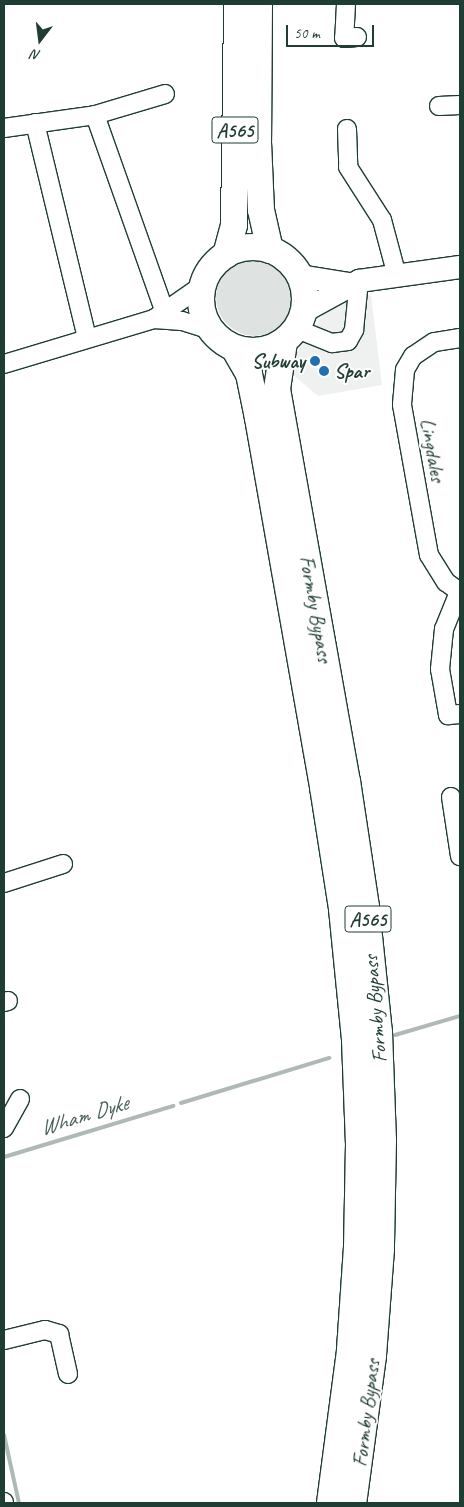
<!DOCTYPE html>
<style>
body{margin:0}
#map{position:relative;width:464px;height:1507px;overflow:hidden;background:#fff;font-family:Caveat,sans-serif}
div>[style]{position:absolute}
.built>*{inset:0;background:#eef1f0}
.green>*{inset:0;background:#dee3e2}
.round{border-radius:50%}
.stream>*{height:4px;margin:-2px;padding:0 2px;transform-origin:2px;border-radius:2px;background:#afbab7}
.roads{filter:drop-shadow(1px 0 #1f3d34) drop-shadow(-1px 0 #1f3d34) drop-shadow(0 1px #1f3d34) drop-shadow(0 -1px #1f3d34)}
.minor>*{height:18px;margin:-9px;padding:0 9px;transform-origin:9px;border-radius:9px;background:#fff}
.major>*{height:22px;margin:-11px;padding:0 11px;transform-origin:11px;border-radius:11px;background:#fff}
.highway>*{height:26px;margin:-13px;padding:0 13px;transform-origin:13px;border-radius:13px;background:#fff}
.highway>.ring{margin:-13px;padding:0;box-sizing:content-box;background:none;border:26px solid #fff;border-radius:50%}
.dots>*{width:14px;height:14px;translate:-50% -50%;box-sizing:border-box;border:2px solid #fff;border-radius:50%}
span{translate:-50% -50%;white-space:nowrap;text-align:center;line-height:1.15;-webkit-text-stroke:4px #fff;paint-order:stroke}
.shield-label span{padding:1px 4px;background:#fff;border:1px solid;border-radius:4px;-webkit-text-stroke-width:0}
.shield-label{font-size:20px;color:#1f3d34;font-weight:700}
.poi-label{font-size:21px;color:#1f3d34;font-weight:700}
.right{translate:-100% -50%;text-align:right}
.left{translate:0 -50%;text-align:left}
.street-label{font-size:21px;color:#1f3d34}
.water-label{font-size:22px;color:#4a625b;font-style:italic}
.frame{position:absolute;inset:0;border:5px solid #1f3d34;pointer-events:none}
.north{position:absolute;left:15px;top:15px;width:50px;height:50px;-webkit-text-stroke:4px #fff;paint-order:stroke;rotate:195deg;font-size:14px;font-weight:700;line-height:20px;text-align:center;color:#1f3d34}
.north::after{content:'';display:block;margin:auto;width:18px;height:22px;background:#1f3d34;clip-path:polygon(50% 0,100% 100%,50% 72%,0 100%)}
.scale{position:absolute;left:286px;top:25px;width:88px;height:22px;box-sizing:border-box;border:2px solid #1f3d34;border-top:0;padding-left:6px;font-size:15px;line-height:18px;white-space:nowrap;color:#1f3d34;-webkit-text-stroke:4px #fff;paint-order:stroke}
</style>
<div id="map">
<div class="built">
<div style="clip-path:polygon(371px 295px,382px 385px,318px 396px,291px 373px,291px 361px,326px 310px,345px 300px)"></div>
</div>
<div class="green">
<div class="round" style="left:216px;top:258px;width:78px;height:78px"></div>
</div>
<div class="stream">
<div style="left:395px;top:1035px;width:68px;rotate:-16.3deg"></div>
<div style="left:181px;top:1103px;width:155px;rotate:-16.9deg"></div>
<div style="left:4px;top:1157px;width:177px;rotate:-16.8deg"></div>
<div style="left:4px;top:1435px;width:70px;rotate:77.6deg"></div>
</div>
<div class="roads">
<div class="minor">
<div style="left:346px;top:4px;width:34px;rotate:93deg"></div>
<div style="left:344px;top:38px;width:13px;rotate:-4deg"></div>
<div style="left:439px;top:106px;width:21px;rotate:-3deg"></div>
<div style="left:95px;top:115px;width:210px;rotate:70.5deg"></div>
<div style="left:35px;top:123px;width:221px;rotate:76.4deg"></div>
<div style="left:4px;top:128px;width:92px;rotate:-8.1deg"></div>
<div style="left:95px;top:115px;width:73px;rotate:-16.7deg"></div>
<div style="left:347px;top:129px;width:38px;rotate:88deg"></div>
<div style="left:348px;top:167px;width:63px;rotate:57.3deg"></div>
<div style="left:382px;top:220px;width:58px;rotate:75deg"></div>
<div style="left:154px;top:319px;width:28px;rotate:4deg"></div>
<div style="left:182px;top:321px;width:30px;rotate:17deg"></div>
<div style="left:297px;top:329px;width:38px;rotate:22deg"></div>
<div style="left:332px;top:343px;width:16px;rotate:-7deg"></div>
<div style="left:348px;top:341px;width:13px;rotate:-61deg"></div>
<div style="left:354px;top:330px;width:49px;rotate:-84.2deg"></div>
<div style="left:460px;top:338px;width:26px;rotate:171deg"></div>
<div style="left:434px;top:342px;width:25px;rotate:146deg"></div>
<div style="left:413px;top:356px;width:16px;rotate:120deg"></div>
<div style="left:405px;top:370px;width:35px;rotate:95deg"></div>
<div style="left:402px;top:405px;width:152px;rotate:79.8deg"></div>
<div style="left:429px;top:555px;width:32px;rotate:58deg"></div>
<div style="left:446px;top:582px;width:17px;rotate:36deg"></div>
<div style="left:4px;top:364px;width:157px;rotate:-16.7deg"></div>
<div style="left:154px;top:319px;width:60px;rotate:-34.8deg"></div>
<div style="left:459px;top:592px;width:40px;rotate:112deg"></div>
<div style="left:444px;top:629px;width:40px;rotate:95.7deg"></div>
<div style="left:440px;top:669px;width:47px;rotate:80.1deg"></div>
<div style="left:448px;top:715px;width:12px;rotate:-5deg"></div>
<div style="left:451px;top:797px;width:60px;rotate:81.3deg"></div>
<div style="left:4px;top:883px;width:62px;rotate:-17.9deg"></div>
<div style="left:4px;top:1002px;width:4px;rotate:-14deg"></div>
<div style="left:4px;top:1128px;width:33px;rotate:-61deg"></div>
<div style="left:4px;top:1340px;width:42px;rotate:-13.7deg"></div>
<div style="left:45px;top:1330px;width:15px;rotate:16deg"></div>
<div style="left:59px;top:1334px;width:41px;rotate:77.3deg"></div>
<div style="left:4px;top:1502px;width:1px;rotate:90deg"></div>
</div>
<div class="major">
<div style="left:300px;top:276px;width:50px;rotate:9.3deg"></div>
<div style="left:304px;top:311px;width:63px;rotate:-28.6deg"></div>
<div style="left:359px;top:281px;width:102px;rotate:-7.9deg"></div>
</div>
<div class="highway">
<div style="left:259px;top:4px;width:138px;rotate:90.4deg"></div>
<div style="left:258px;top:142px;width:68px;rotate:87.5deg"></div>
<div style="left:261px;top:210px;width:41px;rotate:77.3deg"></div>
<div class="ring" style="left:201px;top:247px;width:78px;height:78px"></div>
<div style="left:226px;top:255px;width:31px;rotate:-75deg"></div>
<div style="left:234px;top:225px;width:221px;rotate:-89.2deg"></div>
<div style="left:284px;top:342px;width:48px;rotate:98.5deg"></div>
<div style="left:277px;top:389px;width:398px;rotate:79.9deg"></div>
<div style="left:347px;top:781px;width:127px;rotate:81.4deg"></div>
<div style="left:366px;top:907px;width:126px;rotate:84.1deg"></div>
<div style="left:379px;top:1032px;width:108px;rotate:87.9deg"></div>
<div style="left:383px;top:1140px;width:109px;rotate:91.1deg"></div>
<div style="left:381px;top:1249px;width:107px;rotate:94.3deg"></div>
<div style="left:373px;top:1356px;width:148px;rotate:97.7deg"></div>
<div style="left:234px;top:348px;width:30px;rotate:60deg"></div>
<div style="left:249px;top:374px;width:45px;rotate:78.4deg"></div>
<div style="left:258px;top:418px;width:375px;rotate:80deg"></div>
<div style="left:323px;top:787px;width:123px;rotate:81.1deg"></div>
<div style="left:342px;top:909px;width:132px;rotate:84.3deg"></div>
<div style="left:355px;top:1040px;width:104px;rotate:87.8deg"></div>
<div style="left:359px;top:1144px;width:103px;rotate:91.1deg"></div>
<div style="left:357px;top:1247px;width:104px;rotate:93.9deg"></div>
<div style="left:350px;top:1351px;width:153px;rotate:97.5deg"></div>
</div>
</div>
<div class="dots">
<div style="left:315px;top:361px;background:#1f6fb2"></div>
<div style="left:324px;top:371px;background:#1f6fb2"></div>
</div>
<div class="shield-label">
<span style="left:235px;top:130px">A565</span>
<span style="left:368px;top:919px">A565</span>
</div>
<div class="poi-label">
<span class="right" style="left:305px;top:361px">Subway</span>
<span class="left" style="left:334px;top:371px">Spar</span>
</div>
<div class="street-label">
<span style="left:433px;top:450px;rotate:80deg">Lingdales</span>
<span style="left:316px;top:609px;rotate:80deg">Formby Bypass</span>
<span style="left:375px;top:1009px;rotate:-95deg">Formby Bypass</span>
<span style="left:366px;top:1413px;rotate:-83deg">Formby Bypass</span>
</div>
<div class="water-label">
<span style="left:84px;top:1116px;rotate:-17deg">Wham Dyke</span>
</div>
<div class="frame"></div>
<div class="north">N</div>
<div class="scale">50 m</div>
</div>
